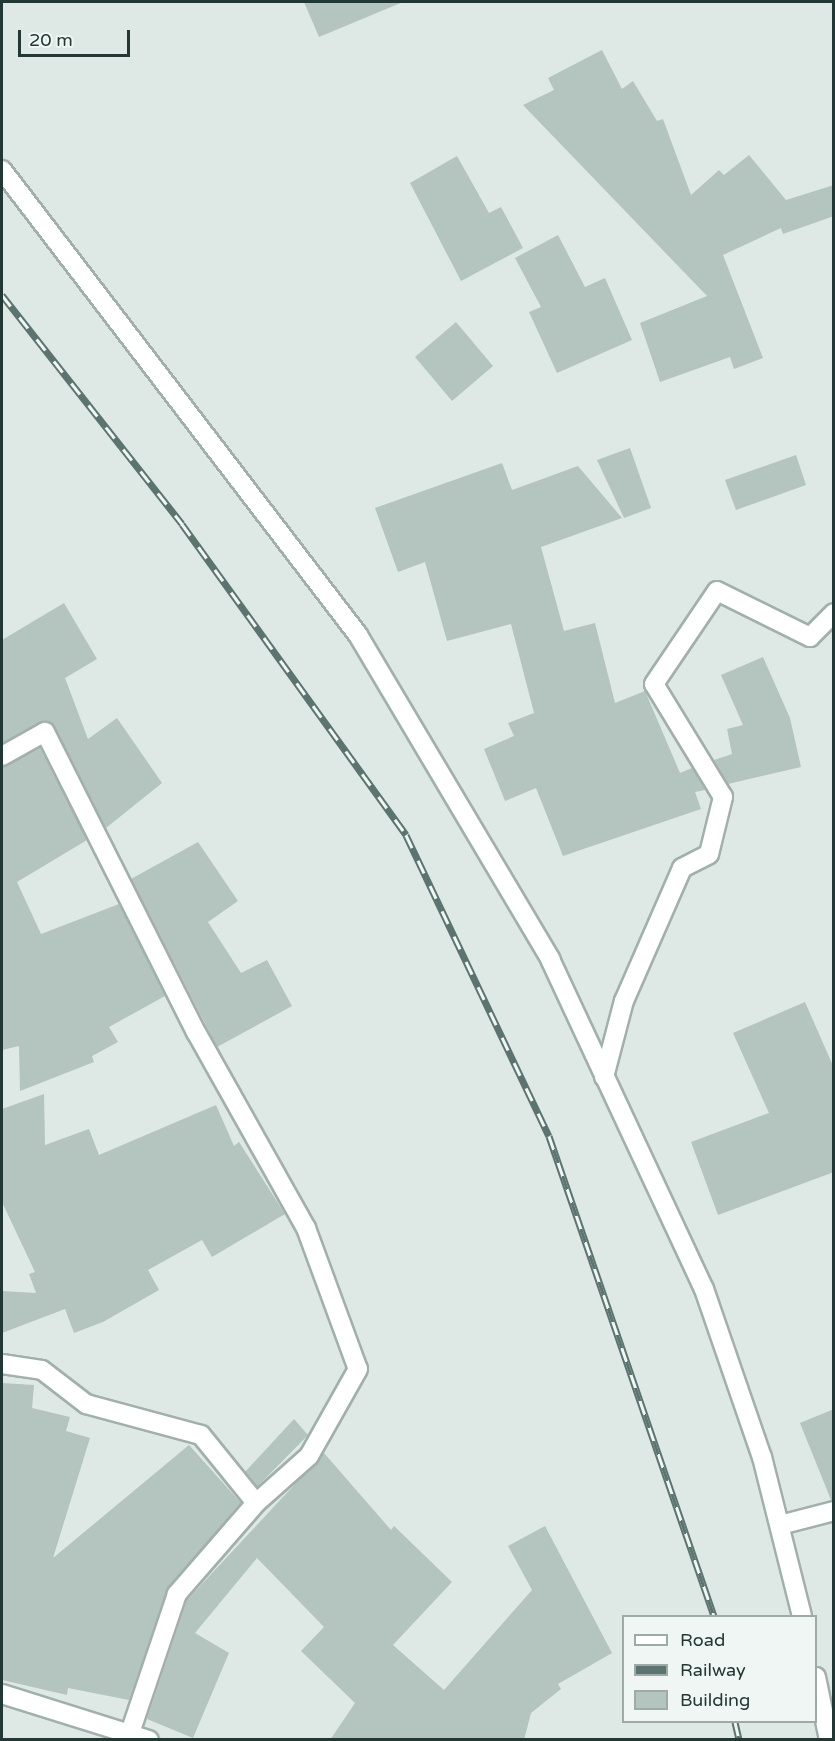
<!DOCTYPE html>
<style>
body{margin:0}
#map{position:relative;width:835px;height:1741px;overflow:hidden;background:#dee9e5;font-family:"Varela Round",sans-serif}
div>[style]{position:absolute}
.building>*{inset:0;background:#b4c4be}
.roads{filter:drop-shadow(2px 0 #a2b0ac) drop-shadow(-2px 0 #a2b0ac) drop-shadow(0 2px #a2b0ac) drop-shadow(0 -2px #a2b0ac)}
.minor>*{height:18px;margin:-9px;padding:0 9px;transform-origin:9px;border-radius:9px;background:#fff}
.rail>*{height:7px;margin-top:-3.5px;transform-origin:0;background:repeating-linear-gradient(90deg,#eff6f3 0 14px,#5b746f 0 28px);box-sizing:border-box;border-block:2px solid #5b746f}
span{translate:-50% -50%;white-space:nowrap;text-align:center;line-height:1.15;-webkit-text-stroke:4.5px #eff6f3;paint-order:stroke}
.frame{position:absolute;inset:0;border:3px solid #213834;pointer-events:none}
.legend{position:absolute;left:622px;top:1615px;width:195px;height:108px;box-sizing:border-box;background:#eff6f3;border:2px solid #9daaa7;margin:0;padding:8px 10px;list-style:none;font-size:18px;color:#213834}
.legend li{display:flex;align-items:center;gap:12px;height:30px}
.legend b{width:30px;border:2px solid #9daaa7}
.scale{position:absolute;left:18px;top:30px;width:112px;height:27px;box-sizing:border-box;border:3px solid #213834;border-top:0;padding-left:8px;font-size:18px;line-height:21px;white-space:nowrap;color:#213834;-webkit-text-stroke:4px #eff6f3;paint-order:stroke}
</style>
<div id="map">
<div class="building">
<div style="clip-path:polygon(304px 2px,403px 2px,319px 37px)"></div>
<div style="clip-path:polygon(602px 50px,622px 89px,633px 81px,657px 121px,663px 119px,691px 195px,719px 170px,724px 175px,749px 155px,786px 200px,834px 185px,834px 216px,783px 234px,781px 228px,723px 255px,763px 358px,734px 369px,730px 357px,660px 382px,640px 323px,707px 296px,523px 105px,554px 90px,548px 78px)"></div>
<div style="clip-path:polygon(457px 156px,489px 213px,501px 207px,523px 248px,461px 281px,410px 183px)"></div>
<div style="clip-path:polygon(558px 235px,585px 287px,605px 278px,632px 340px,557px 373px,529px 312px,541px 307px,515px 258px)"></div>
<div style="clip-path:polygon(456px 322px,493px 366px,452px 401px,415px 357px)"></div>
<div style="clip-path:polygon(630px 448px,651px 508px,624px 518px,597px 460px)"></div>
<div style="clip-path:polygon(796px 455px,806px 485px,736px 510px,725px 480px)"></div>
<div style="clip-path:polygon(502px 463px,512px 490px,578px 466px,622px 518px,541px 547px,564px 631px,595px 623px,615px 703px,645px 691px,680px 773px,692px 768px,705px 790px,695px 792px,701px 809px,563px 856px,536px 788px,505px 801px,484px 749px,514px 736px,508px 723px,534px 713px,511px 624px,447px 641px,425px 562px,398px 572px,375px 508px)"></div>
<div style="clip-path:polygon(64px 603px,97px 659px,65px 678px,88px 739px,117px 718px,162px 783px,106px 828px,51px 723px,40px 722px,2px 743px,2px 640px)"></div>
<div style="clip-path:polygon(763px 657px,790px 718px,801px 767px,728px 784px,714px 760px,732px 754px,727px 729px,743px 725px,721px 675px)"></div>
<div style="clip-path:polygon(40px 748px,87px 840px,17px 882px,41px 934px,119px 904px,165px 996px,109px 1027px,118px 1042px,92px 1056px,94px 1062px,20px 1091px,19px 1046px,2px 1050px,2px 767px)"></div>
<div style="clip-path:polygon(198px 842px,238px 901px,208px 922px,241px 973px,267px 960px,292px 1006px,217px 1047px,131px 879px)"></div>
<div style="clip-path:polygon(805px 1002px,834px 1068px,834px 1172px,718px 1215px,691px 1142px,769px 1113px,733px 1033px)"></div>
<div style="clip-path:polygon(44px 1094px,45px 1145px,89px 1129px,99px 1155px,216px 1105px,234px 1146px,239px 1142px,285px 1214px,212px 1257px,202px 1240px,148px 1270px,159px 1290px,103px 1322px,74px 1333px,65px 1309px,2px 1333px,2px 1291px,36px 1293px,29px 1274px,35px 1272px,2px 1202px,2px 1109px)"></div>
<div style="clip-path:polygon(2px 1383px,34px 1385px,32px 1408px,70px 1417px,66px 1431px,90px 1438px,53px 1558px,189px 1445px,241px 1503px,167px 1590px,129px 1700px,68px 1688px,67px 1695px,2px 1680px)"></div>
<div style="clip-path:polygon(834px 1409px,834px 1500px,831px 1500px,800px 1423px)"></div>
<div style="clip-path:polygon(294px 1419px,308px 1435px,257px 1487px,245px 1472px)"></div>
<div style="clip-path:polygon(324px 1453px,391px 1530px,394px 1526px,452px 1582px,393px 1645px,444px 1690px,532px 1590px,508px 1546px,545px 1526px,612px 1653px,558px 1684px,561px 1689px,531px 1713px,524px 1740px,330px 1740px,355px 1703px,301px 1651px,324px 1627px,257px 1558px,195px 1633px,229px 1653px,193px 1738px,147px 1719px,187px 1600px)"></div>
</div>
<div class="roads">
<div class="minor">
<div style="left:2px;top:170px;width:586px;rotate:52.56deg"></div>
<div style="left:358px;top:635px;width:377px;rotate:59.3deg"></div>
<div style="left:550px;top:959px;width:364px;rotate:65deg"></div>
<div style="left:704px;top:1289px;width:178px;rotate:71deg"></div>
<div style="left:762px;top:1457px;width:164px;rotate:75.9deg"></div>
<div style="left:2px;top:756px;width:49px;rotate:-29.2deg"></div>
<div style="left:45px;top:732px;width:336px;rotate:63.3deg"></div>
<div style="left:196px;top:1032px;width:225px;rotate:60.7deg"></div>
<div style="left:306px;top:1228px;width:150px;rotate:69.8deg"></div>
<div style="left:358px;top:1369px;width:100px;rotate:119.4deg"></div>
<div style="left:309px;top:1456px;width:71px;rotate:138.4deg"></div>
<div style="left:256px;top:1503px;width:121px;rotate:131deg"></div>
<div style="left:177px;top:1594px;width:147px;rotate:108.7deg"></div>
<div style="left:604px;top:1077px;width:79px;rotate:-75.3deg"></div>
<div style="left:624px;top:1001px;width:145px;rotate:-66.4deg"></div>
<div style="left:682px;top:868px;width:30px;rotate:-27deg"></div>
<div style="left:709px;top:854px;width:59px;rotate:-76.2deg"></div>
<div style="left:723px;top:797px;width:132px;rotate:-121.4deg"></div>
<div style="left:654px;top:684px;width:112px;rotate:-55.9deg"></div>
<div style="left:717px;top:591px;width:104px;rotate:26.3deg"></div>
<div style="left:810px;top:637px;width:34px;rotate:-45deg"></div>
<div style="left:2px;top:1364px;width:40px;rotate:8.5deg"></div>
<div style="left:42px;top:1370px;width:56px;rotate:37.7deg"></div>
<div style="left:86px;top:1404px;width:119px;rotate:15.1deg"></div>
<div style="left:201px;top:1435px;width:87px;rotate:51deg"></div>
<div style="left:780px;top:1525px;width:56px;rotate:-14.5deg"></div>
<div style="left:816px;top:1677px;width:64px;rotate:78.3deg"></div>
<div style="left:2px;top:1694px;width:154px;rotate:17.4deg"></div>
</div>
</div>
<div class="rail">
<div style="left:2px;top:295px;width:291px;rotate:51.8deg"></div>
<div style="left:182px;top:524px;width:383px;rotate:54.2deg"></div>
<div style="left:406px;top:835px;width:333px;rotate:64.6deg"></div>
<div style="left:549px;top:1136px;width:508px;rotate:71.03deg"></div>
<div style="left:735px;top:1722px;width:18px;rotate:77deg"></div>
</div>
<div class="frame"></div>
<ul class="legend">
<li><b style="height:8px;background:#fff"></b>Road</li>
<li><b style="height:8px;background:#5b746f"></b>Railway</li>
<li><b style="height:16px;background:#b4c4be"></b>Building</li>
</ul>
<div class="scale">20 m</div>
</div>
